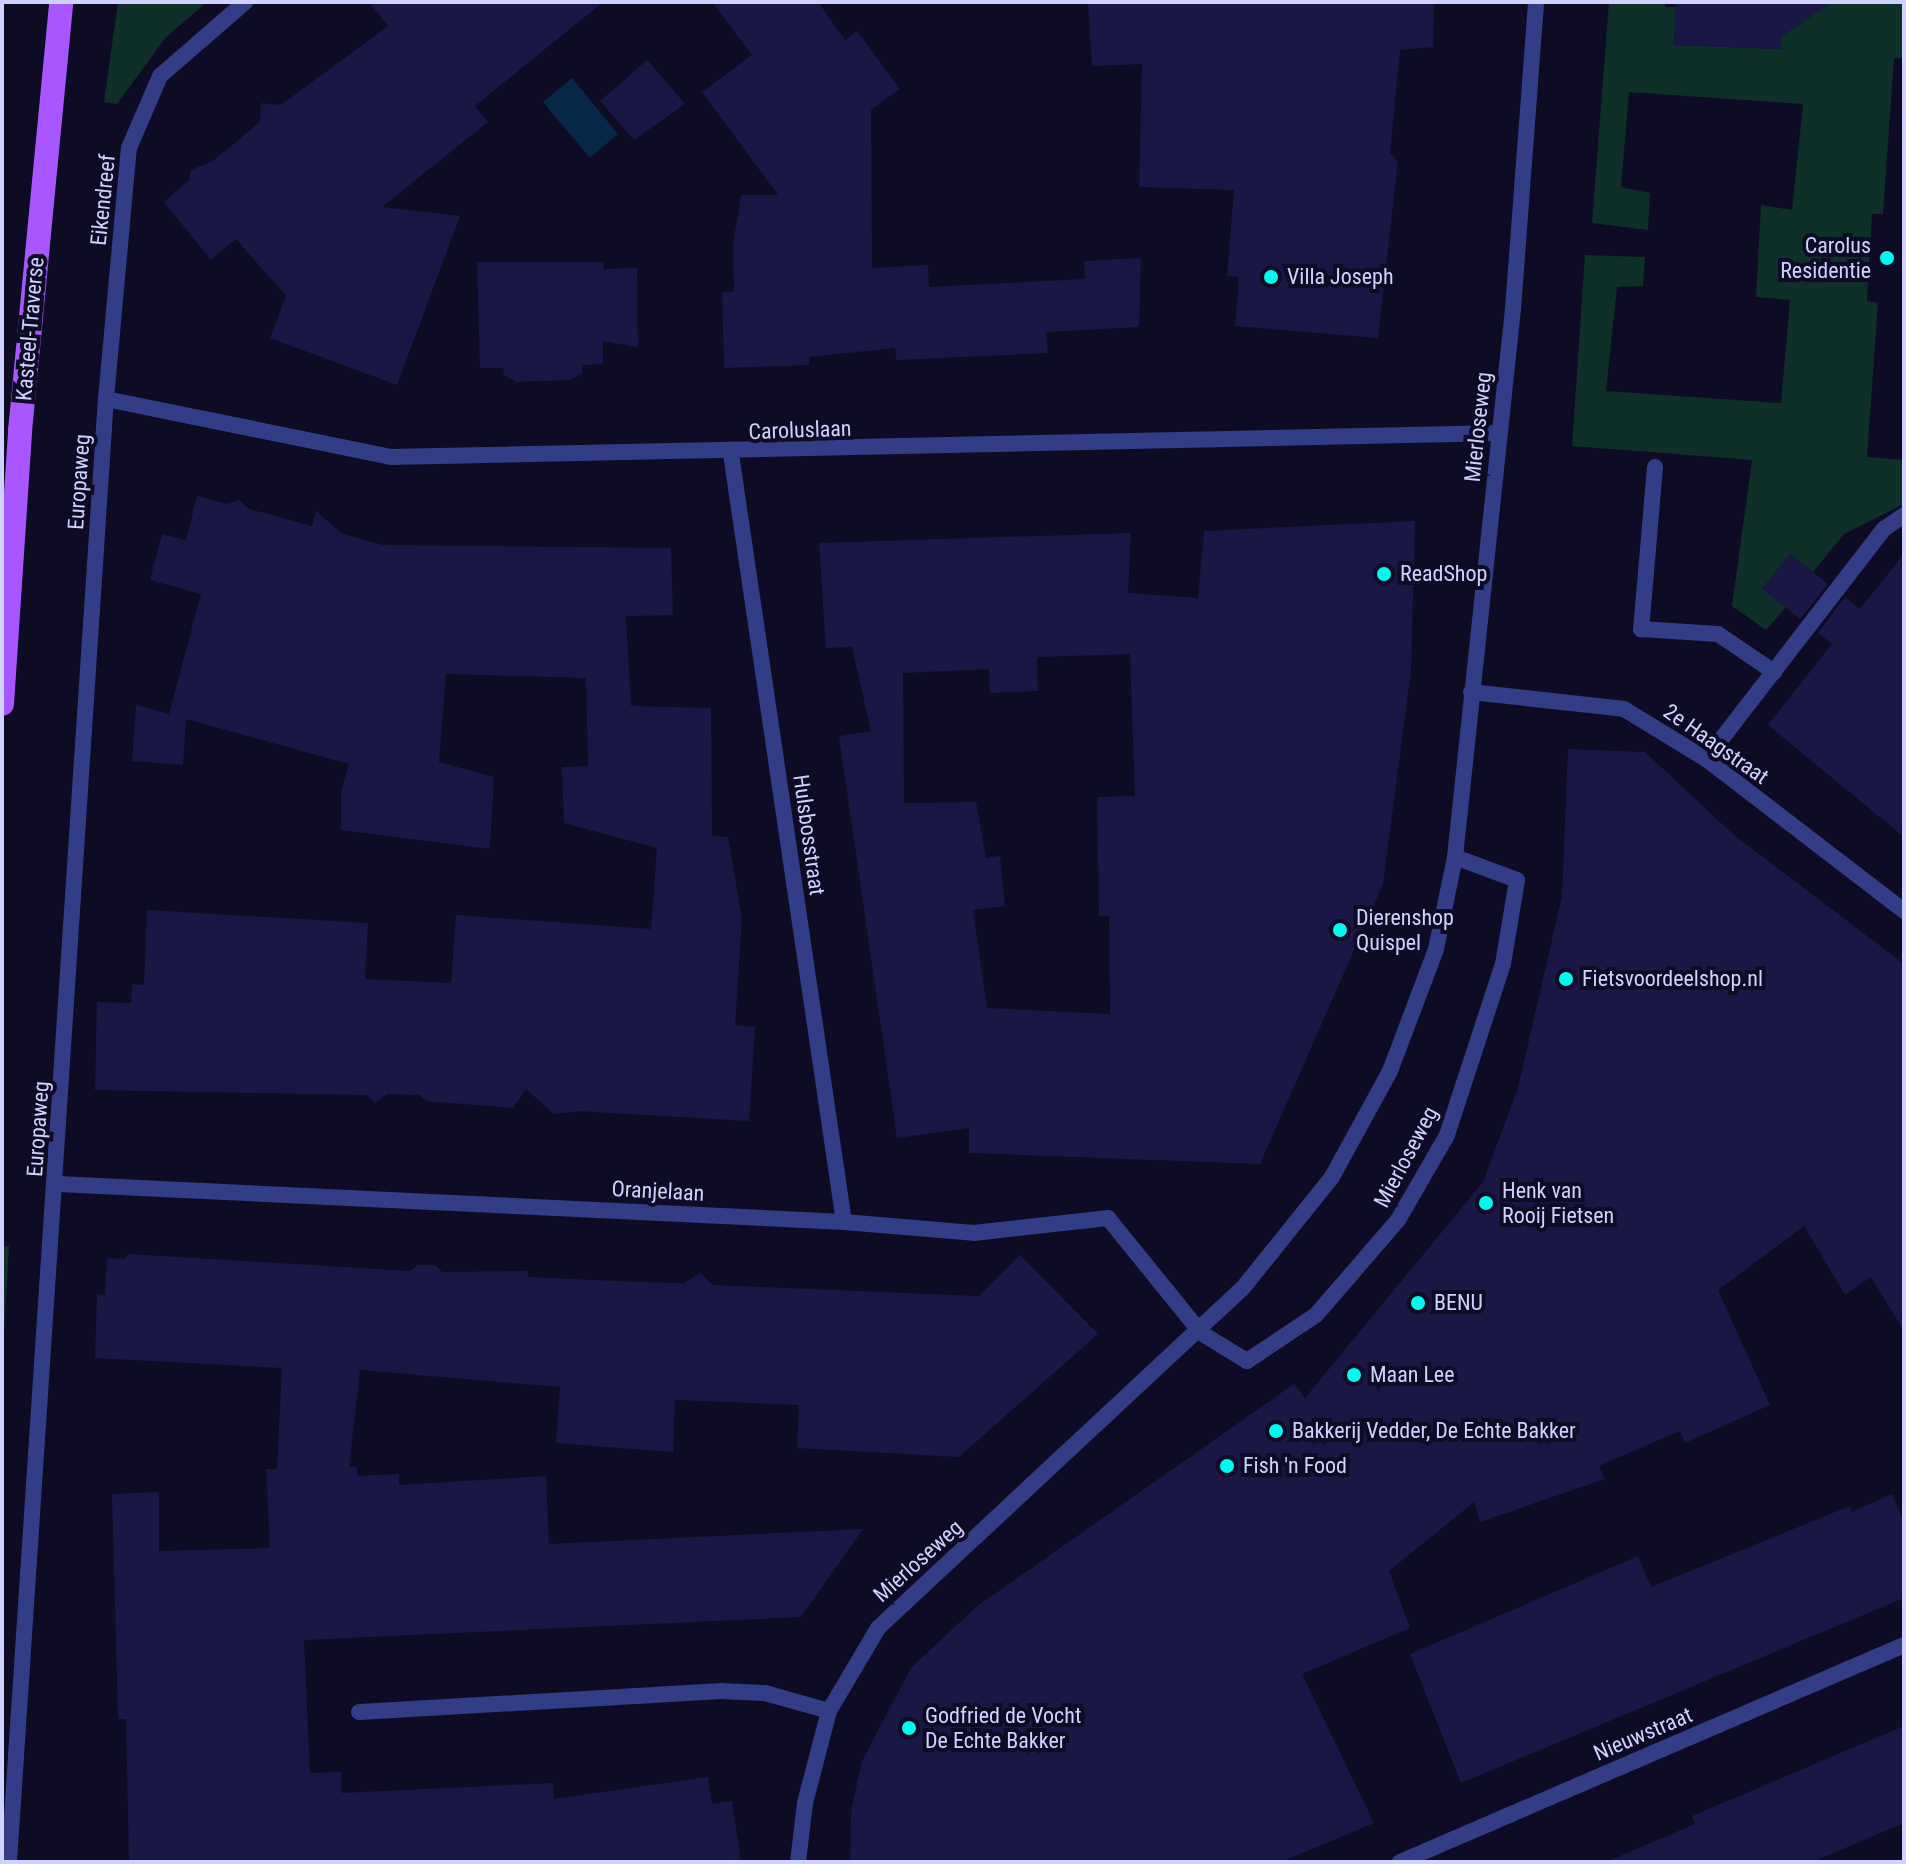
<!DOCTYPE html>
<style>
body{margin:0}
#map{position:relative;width:1906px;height:1864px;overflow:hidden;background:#0d0c24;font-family:"Roboto Condensed",sans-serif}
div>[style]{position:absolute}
.green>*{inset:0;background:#0f2f29}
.water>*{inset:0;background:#072848}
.building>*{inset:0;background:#1a1747}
.lane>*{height:16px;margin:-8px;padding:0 8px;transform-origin:8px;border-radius:8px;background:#333c87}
.street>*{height:16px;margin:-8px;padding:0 8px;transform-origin:8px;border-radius:8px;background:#333c87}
.primary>*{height:24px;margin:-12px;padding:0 12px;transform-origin:12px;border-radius:12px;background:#a856ff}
.dots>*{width:22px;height:22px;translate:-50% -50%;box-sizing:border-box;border:4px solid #0d0c24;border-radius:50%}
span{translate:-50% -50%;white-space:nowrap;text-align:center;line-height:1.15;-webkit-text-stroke:8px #0d0c24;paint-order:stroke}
.street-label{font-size:22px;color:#cfd1ff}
.poi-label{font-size:22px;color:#cfd1ff}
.right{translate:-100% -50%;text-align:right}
.left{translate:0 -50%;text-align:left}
.frame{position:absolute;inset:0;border:4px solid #cfd1ff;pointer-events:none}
</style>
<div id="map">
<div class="green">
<div style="clip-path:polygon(118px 2px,207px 2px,166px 37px,117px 104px,104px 102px)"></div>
<div style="clip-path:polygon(1609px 2px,1665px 2px,1665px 7px,1676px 7px,1674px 45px,1780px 49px,1782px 35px,1803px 22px,1817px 2px,1904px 2px,1904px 58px,1894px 58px,1883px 214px,1872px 214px,1867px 301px,1878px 303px,1867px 457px,1904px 460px,1904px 504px,1844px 534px,1813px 572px,1790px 554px,1763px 588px,1786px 607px,1766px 630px,1732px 606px,1752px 460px,1572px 446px,1585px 255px,1645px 257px,1643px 286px,1617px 287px,1606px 391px,1781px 403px,1790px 300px,1756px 297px,1761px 205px,1792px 210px,1803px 104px,1629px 92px,1621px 187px,1650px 193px,1648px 230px,1592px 223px)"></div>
<div style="clip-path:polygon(2px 1246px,9px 1246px,2px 1369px)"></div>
</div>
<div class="water">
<div style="clip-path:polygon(572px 78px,618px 134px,590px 158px,543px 102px)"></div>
</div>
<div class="building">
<div style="clip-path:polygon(369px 2px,603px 2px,475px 106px,488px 122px,382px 207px,460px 216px,397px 385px,270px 338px,286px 296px,236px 239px,211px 260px,164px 202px,189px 180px,191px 170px,213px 161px,260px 122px,261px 103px,281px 105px,388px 26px)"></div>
<div style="clip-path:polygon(712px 2px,818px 2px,845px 40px,857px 31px,900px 89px,871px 110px,872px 268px,928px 265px,929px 287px,1085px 279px,1084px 261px,1141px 258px,1139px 327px,1046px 332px,1048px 353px,896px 360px,895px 348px,809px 357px,809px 365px,724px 368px,722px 292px,734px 292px,733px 244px,741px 195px,778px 195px,702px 92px,752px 55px)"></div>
<div style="clip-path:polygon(1088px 2px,1434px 2px,1433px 47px,1400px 50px,1390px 153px,1398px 162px,1378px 338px,1235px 326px,1239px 277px,1227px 276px,1234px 190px,1139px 187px,1142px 64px,1092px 66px)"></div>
<div style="clip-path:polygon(1676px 2px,1833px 2px,1782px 36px,1781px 49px,1674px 45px)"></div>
<div style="clip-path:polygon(647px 60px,685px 104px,634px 140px,600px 101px)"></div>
<div style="clip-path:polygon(477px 262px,603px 262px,604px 269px,637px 268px,638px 347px,603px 341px,603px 364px,582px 365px,582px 374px,570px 380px,516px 382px,504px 375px,503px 368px,480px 368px)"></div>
<div style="clip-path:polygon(197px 496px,227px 504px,239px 500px,249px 509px,312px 526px,316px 511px,343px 534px,383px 545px,671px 548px,673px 615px,626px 616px,631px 706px,711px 708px,712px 836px,728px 837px,742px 919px,735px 1025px,755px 1027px,749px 1121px,578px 1111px,554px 1114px,526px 1089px,513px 1108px,426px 1101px,419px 1095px,387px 1094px,375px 1103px,367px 1095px,95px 1090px,97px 1002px,131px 1003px,132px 984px,144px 985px,147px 910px,368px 923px,365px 979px,451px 983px,456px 915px,651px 929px,657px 848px,564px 823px,562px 767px,588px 766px,586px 678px,446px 674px,439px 762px,494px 777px,490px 849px,341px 830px,341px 792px,349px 764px,186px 719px,183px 765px,132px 761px,136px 705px,169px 714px,201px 594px,150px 580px,162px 534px,186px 540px)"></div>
<div style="clip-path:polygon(evenodd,1415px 521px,1411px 671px,1383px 884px,1260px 1164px,969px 1153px,969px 1128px,897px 1138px,839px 736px,871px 731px,852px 647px,826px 648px,819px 543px,1131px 533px,1128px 593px,1198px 598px,1204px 531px,1415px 521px,1130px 654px,1135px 796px,1097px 797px,1099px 916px,1109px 916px,1110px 1014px,987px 1008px,973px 910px,1005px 906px,1000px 856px,986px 858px,976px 802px,904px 803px,903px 673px,989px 669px,990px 693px,1038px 691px,1037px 657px,1130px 654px)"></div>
<div style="clip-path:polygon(1790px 554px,1828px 584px,1800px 619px,1762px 589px)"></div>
<div style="clip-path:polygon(1904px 554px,1904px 837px,1768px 725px,1832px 644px,1818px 633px,1845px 597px,1860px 609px)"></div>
<div style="clip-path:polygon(1568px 749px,1645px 752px,1734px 835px,1904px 964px,1904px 1331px,1871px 1277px,1845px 1295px,1804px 1226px,1718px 1290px,1770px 1405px,1685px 1443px,1680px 1431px,1599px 1466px,1605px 1479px,1480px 1522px,1474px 1502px,1389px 1571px,1410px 1628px,1302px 1674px,1374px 1823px,1281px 1862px,850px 1862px,851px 1812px,862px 1761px,911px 1668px,976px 1607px,1294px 1384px,1305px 1398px,1483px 1182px,1518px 1088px,1562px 896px)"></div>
<div style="clip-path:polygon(128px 1254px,410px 1271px,417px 1265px,435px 1265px,442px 1272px,528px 1271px,528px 1277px,638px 1282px,684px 1283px,700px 1273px,713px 1285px,979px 1296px,1020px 1255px,1098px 1334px,959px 1457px,797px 1448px,799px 1405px,675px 1400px,673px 1452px,556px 1443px,560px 1387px,360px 1370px,349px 1467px,357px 1467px,357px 1476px,399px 1474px,399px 1485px,546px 1476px,549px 1544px,863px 1529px,801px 1617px,304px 1640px,310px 1773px,341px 1772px,342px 1793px,553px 1783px,554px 1799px,708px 1777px,712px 1804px,732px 1801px,741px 1862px,129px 1862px,126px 1719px,118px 1719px,112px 1494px,159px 1492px,159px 1551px,270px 1548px,266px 1469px,277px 1469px,282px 1368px,95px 1358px,97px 1294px,105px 1295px,107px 1258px,124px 1259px)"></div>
<div style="clip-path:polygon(1892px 1494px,1904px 1523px,1904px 1598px,1461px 1783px,1410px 1654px,1638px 1556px,1651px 1587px,1850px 1506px,1852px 1512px)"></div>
<div style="clip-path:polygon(1904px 1726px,1904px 1823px,1812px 1862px,1606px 1862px,1695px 1824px,1692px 1816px)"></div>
</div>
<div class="lane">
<div style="left:1655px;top:467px;width:163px;rotate:94.9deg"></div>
<div style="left:1641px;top:629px;width:77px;rotate:3.7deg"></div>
<div style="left:1718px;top:634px;width:68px;rotate:34.2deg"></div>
<div style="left:1706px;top:759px;width:291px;rotate:-52.3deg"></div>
<div style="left:1884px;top:529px;width:24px;rotate:-35deg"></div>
</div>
<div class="street">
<div style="left:106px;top:399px;width:291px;rotate:11.5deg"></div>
<div style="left:391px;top:457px;width:1109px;rotate:-1.24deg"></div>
<div style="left:731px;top:454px;width:776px;rotate:81.63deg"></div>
<div style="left:1471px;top:692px;width:154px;rotate:6.3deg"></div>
<div style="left:1624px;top:709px;width:96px;rotate:31.4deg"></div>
<div style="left:1706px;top:759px;width:250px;rotate:37.5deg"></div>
<div style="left:57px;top:1184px;width:788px;rotate:2.76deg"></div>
<div style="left:844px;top:1222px;width:130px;rotate:4.8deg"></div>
<div style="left:974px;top:1233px;width:135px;rotate:-6.4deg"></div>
<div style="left:1108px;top:1218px;width:148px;rotate:51deg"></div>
<div style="left:1201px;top:1333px;width:54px;rotate:31.3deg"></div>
<div style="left:1247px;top:1361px;width:83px;rotate:-33.7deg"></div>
<div style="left:1316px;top:1315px;width:125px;rotate:-49.2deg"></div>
<div style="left:1398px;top:1220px;width:98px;rotate:-60deg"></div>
<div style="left:1447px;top:1135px;width:180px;rotate:-71.9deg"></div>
<div style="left:1503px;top:964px;width:85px;rotate:-80.5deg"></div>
<div style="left:1517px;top:880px;width:66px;rotate:-159.6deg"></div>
<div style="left:359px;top:1712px;width:363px;rotate:-3.3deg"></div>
<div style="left:721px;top:1691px;width:44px;rotate:2.6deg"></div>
<div style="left:765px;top:1693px;width:66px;rotate:15.7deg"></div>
<div style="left:9px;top:1862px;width:1466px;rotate:-86.21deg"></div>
<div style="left:106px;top:399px;width:252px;rotate:-84.8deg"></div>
<div style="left:129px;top:148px;width:78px;rotate:-66.7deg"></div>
<div style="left:160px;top:76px;width:113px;rotate:-41deg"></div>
<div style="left:798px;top:1862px;width:59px;rotate:-83.2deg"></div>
<div style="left:805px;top:1803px;width:95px;rotate:-75.4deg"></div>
<div style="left:829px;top:1711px;width:96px;rotate:-59.4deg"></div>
<div style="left:878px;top:1628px;width:497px;rotate:-43deg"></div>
<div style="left:1242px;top:1289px;width:144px;rotate:-51.2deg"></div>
<div style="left:1332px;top:1177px;width:121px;rotate:-61.3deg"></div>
<div style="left:1390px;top:1071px;width:130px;rotate:-69.3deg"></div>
<div style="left:1436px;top:949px;width:94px;rotate:-78.3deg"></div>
<div style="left:1455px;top:857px;width:551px;rotate:-83.96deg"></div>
<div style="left:1513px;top:309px;width:308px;rotate:-85.7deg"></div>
<div style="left:1400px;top:1862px;width:549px;rotate:-23.29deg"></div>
</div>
<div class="primary">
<div style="left:2px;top:704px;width:274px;rotate:-86.2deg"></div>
<div style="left:20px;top:431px;width:431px;rotate:-84.5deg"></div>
</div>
<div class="dots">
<div style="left:1887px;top:258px;background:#00faf0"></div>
<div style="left:1271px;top:277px;background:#00faf0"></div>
<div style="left:1384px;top:574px;background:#00faf0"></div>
<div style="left:1340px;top:930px;background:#00faf0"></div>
<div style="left:1566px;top:979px;background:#00faf0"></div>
<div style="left:1486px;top:1203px;background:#00faf0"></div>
<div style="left:1418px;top:1303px;background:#00faf0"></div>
<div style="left:1354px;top:1375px;background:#00faf0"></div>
<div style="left:1276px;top:1431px;background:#00faf0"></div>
<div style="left:1227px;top:1466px;background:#00faf0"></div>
<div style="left:909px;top:1728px;background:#00faf0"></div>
</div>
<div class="street-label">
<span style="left:103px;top:200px;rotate:-84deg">Eikendreef</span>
<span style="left:30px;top:329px;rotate:-85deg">Kasteel-Traverse</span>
<span style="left:1478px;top:427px;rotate:-84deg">Mierloseweg</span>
<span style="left:800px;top:430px;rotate:-2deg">Caroluslaan</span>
<span style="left:79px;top:482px;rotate:-86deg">Europaweg</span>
<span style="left:1716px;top:744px;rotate:35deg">2e Haagstraat</span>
<span style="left:809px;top:835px;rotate:82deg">Hulsbosstraat</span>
<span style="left:38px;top:1129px;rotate:-86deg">Europaweg</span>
<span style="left:1406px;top:1157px;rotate:-62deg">Mierloseweg</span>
<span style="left:658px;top:1191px;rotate:3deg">Oranjelaan</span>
<span style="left:918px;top:1561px;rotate:-42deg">Mierloseweg</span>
<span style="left:1643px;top:1734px;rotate:-23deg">Nieuwstraat</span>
</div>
<div class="poi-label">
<span class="right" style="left:1871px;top:258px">Carolus<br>Residentie</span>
<span class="left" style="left:1287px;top:277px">Villa Joseph</span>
<span class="left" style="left:1400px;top:574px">ReadShop</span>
<span class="left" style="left:1356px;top:930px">Dierenshop<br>Quispel</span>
<span class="left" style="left:1582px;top:979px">Fietsvoordeelshop.nl</span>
<span class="left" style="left:1502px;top:1203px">Henk van<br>Rooij Fietsen</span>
<span class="left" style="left:1434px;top:1303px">BENU</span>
<span class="left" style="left:1370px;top:1375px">Maan Lee</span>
<span class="left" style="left:1292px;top:1431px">Bakkerij Vedder, De Echte Bakker</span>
<span class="left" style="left:1243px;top:1466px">Fish 'n Food</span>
<span class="left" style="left:925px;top:1728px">Godfried de Vocht<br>De Echte Bakker</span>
</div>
<div class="frame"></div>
</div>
